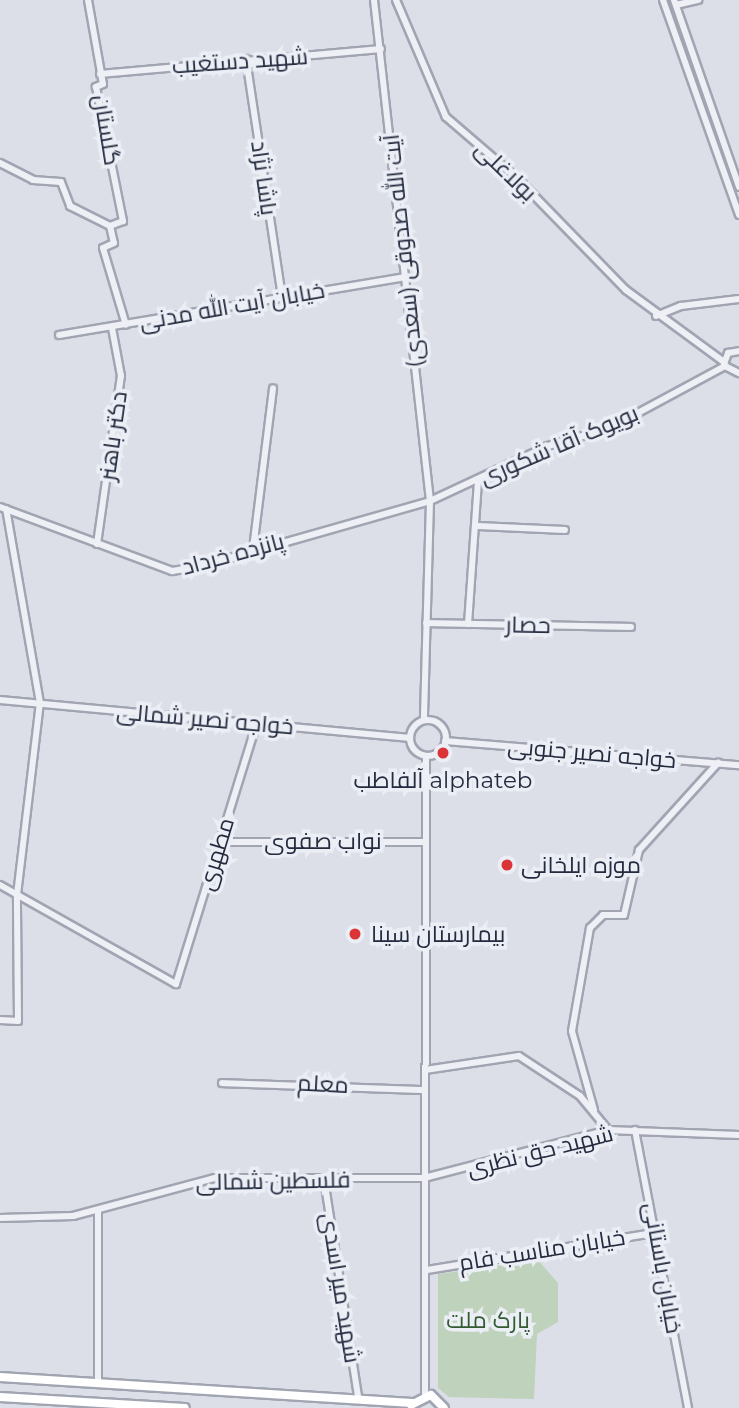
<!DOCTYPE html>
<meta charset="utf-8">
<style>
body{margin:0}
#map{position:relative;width:739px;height:1408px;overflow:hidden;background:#dcdfe8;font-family:Montserrat,Cairo,sans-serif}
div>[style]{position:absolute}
.green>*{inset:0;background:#bfd2bc}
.roads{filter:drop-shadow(2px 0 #a1a5b2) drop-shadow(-2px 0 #a1a5b2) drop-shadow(0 2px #a1a5b2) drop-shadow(0 -2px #a1a5b2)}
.minor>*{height:6px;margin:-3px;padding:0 3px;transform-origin:3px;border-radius:3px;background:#eff0f6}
.minor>.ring{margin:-3px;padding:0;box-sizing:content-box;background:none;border:6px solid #eff0f6;border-radius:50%}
.major>*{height:8px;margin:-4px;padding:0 4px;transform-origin:4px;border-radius:4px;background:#fff}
.dots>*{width:19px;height:19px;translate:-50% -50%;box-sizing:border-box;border:4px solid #ebeef5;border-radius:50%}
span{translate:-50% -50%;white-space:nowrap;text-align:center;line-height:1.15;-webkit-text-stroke:7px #ebeef5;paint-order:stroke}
.street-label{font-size:23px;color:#242b3f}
.poi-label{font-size:23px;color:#242b3f}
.left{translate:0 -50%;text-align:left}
.park-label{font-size:23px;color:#335c31}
</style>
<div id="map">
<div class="green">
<div style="clip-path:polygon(538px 1260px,558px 1283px,558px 1322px,537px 1334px,534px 1399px,449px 1397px,438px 1388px,438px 1274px)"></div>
</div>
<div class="roads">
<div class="minor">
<div style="left:88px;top:0;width:85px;rotate:79.9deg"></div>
<div style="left:103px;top:84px;width:8px;rotate:157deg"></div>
<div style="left:96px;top:87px;width:137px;rotate:78.6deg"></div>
<div style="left:123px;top:221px;width:14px;rotate:159deg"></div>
<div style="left:110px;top:226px;width:17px;rotate:77deg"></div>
<div style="left:114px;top:243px;width:12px;rotate:156deg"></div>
<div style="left:103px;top:248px;width:80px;rotate:73.4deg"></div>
<div style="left:374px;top:0;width:504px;rotate:83.62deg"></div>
<div style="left:430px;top:501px;width:219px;rotate:91.6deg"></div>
<div style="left:396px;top:0;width:127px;rotate:66.9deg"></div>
<div style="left:446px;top:117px;width:94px;rotate:40.7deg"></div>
<div style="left:517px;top:178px;width:156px;rotate:45.8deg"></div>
<div style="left:626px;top:290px;width:122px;rotate:36.3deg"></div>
<div style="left:663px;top:0;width:228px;rotate:70.5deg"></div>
<div style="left:674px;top:0;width:198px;rotate:70.8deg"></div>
<div style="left:676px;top:5px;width:23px;rotate:-13deg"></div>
<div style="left:246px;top:59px;width:241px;rotate:81.4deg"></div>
<div style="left:100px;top:74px;width:282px;rotate:-5.1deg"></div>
<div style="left:0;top:163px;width:37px;rotate:27deg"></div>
<div style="left:33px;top:180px;width:28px;rotate:4deg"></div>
<div style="left:61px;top:182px;width:26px;rotate:69deg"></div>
<div style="left:70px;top:206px;width:45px;rotate:26.6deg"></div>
<div style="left:656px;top:316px;width:27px;rotate:-22deg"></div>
<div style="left:681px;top:306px;width:58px;rotate:-6.9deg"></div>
<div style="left:59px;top:335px;width:350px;rotate:-9.5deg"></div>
<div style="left:724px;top:364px;width:12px;rotate:-70deg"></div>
<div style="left:728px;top:353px;width:11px;rotate:-10deg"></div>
<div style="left:725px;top:366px;width:16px;rotate:27deg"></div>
<div style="left:0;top:507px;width:184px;rotate:20.4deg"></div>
<div style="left:172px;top:571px;width:30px;rotate:-9deg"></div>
<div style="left:202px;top:566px;width:237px;rotate:-15.9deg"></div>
<div style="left:430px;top:501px;width:130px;rotate:-25deg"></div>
<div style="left:548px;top:446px;width:65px;rotate:-16.2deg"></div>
<div style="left:610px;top:428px;width:131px;rotate:-28.3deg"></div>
<div style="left:478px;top:526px;width:87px;rotate:2.6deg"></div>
<div style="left:97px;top:544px;width:170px;rotate:-81.9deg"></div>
<div style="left:121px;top:376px;width:49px;rotate:-100.6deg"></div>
<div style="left:253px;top:549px;width:162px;rotate:-82.9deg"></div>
<div style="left:426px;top:623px;width:205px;rotate:1.1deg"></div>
<div style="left:468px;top:624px;width:144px;rotate:-86deg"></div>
<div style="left:0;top:700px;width:412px;rotate:5.3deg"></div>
<div class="ring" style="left:410px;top:720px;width:30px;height:30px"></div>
<div style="left:445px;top:741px;width:295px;rotate:4.7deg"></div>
<div style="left:220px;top:842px;width:206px"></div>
<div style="left:0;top:885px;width:202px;rotate:29.4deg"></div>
<div style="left:176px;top:984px;width:273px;rotate:-72.8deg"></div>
<div style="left:0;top:1020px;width:18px;rotate:3deg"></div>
<div style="left:18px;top:1021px;width:126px;rotate:-90.5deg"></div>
<div style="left:17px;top:895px;width:193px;rotate:-83.2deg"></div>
<div style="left:40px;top:703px;width:197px;rotate:-99.9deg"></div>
<div style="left:425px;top:1070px;width:95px;rotate:-8.5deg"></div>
<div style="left:519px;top:1056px;width:73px;rotate:33.3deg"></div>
<div style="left:580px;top:1096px;width:44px;rotate:50.5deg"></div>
<div style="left:222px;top:1083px;width:203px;rotate:2deg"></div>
<div style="left:594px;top:1110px;width:82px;rotate:-105.6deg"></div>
<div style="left:572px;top:1031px;width:105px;rotate:-80.1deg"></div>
<div style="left:590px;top:928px;width:18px;rotate:-45deg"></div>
<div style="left:603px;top:915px;width:21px"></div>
<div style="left:624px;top:915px;width:67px;rotate:-77deg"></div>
<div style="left:639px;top:850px;width:118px;rotate:-47.8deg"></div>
<div style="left:635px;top:1130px;width:283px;rotate:79.2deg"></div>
<div style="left:324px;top:1179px;width:220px;rotate:81.1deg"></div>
<div style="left:0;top:1218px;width:73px;rotate:-1.6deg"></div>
<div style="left:73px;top:1216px;width:147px;rotate:-15deg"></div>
<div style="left:215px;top:1178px;width:209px"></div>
<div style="left:424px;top:1178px;width:190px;rotate:-14.6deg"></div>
<div style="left:608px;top:1130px;width:131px;rotate:2.2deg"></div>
<div style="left:427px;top:1270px;width:234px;rotate:-9.3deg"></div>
<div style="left:98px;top:1382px;width:172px;rotate:-90deg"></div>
<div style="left:425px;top:1395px;width:639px;rotate:-89.91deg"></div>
</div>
<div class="major">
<div style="left:0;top:1377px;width:413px;rotate:3.6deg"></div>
<div style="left:0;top:1397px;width:185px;rotate:3.4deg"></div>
<div style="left:411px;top:1405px;width:22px;rotate:-27deg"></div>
<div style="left:431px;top:1395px;width:18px;rotate:45deg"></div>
</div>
</div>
<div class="dots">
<div style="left:443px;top:753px;background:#da3436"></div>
<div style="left:507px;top:865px;background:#da3436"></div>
<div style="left:355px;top:934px;background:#da3436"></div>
</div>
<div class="street-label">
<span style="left:240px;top:61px;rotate:-4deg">شهید دستغیب</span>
<span style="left:107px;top:130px;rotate:81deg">گلستان</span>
<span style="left:506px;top:171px;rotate:44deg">بولاغلی</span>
<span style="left:264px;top:178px;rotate:82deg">پاشا نژاد</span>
<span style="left:403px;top:251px;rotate:-96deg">آیت الله صدوقی (سعدی)</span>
<span style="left:232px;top:306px;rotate:-10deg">خیابان آیت الله مدنی</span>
<span style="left:113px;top:436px;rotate:-82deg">دکتر باهنر</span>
<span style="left:559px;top:445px;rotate:-23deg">بویوک آقا شکوری</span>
<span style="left:233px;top:554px;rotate:-15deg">پانزده خرداد</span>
<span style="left:528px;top:625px;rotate:1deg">حصار</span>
<span style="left:205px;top:719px;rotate:5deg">خواجه نصیر شمالی</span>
<span style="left:592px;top:753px;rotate:5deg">خواجه نصیر جنوبی</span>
<span style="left:323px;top:841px">نواب صفوی</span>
<span style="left:216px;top:854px;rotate:-73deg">مطهری</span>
<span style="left:323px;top:1084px;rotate:3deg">معلم</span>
<span style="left:540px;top:1151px;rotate:-14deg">شهید حق نظری</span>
<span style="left:273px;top:1181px;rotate:-1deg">فلسطین شمالی</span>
<span style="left:542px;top:1250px;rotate:-9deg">خیابان مناسب فام</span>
<span style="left:663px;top:1268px;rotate:80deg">خیابان باستانی</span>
<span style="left:341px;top:1288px;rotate:81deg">شهید میر اسدی</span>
</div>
<div class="poi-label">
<span style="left:443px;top:780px">آلفاطب alphateb</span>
<span class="left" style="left:521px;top:865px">موزه ایلخانی</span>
<span class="left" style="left:371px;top:934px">بیمارستان سینا</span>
</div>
<div class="park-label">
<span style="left:488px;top:1320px">پارک ملت</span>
</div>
</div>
